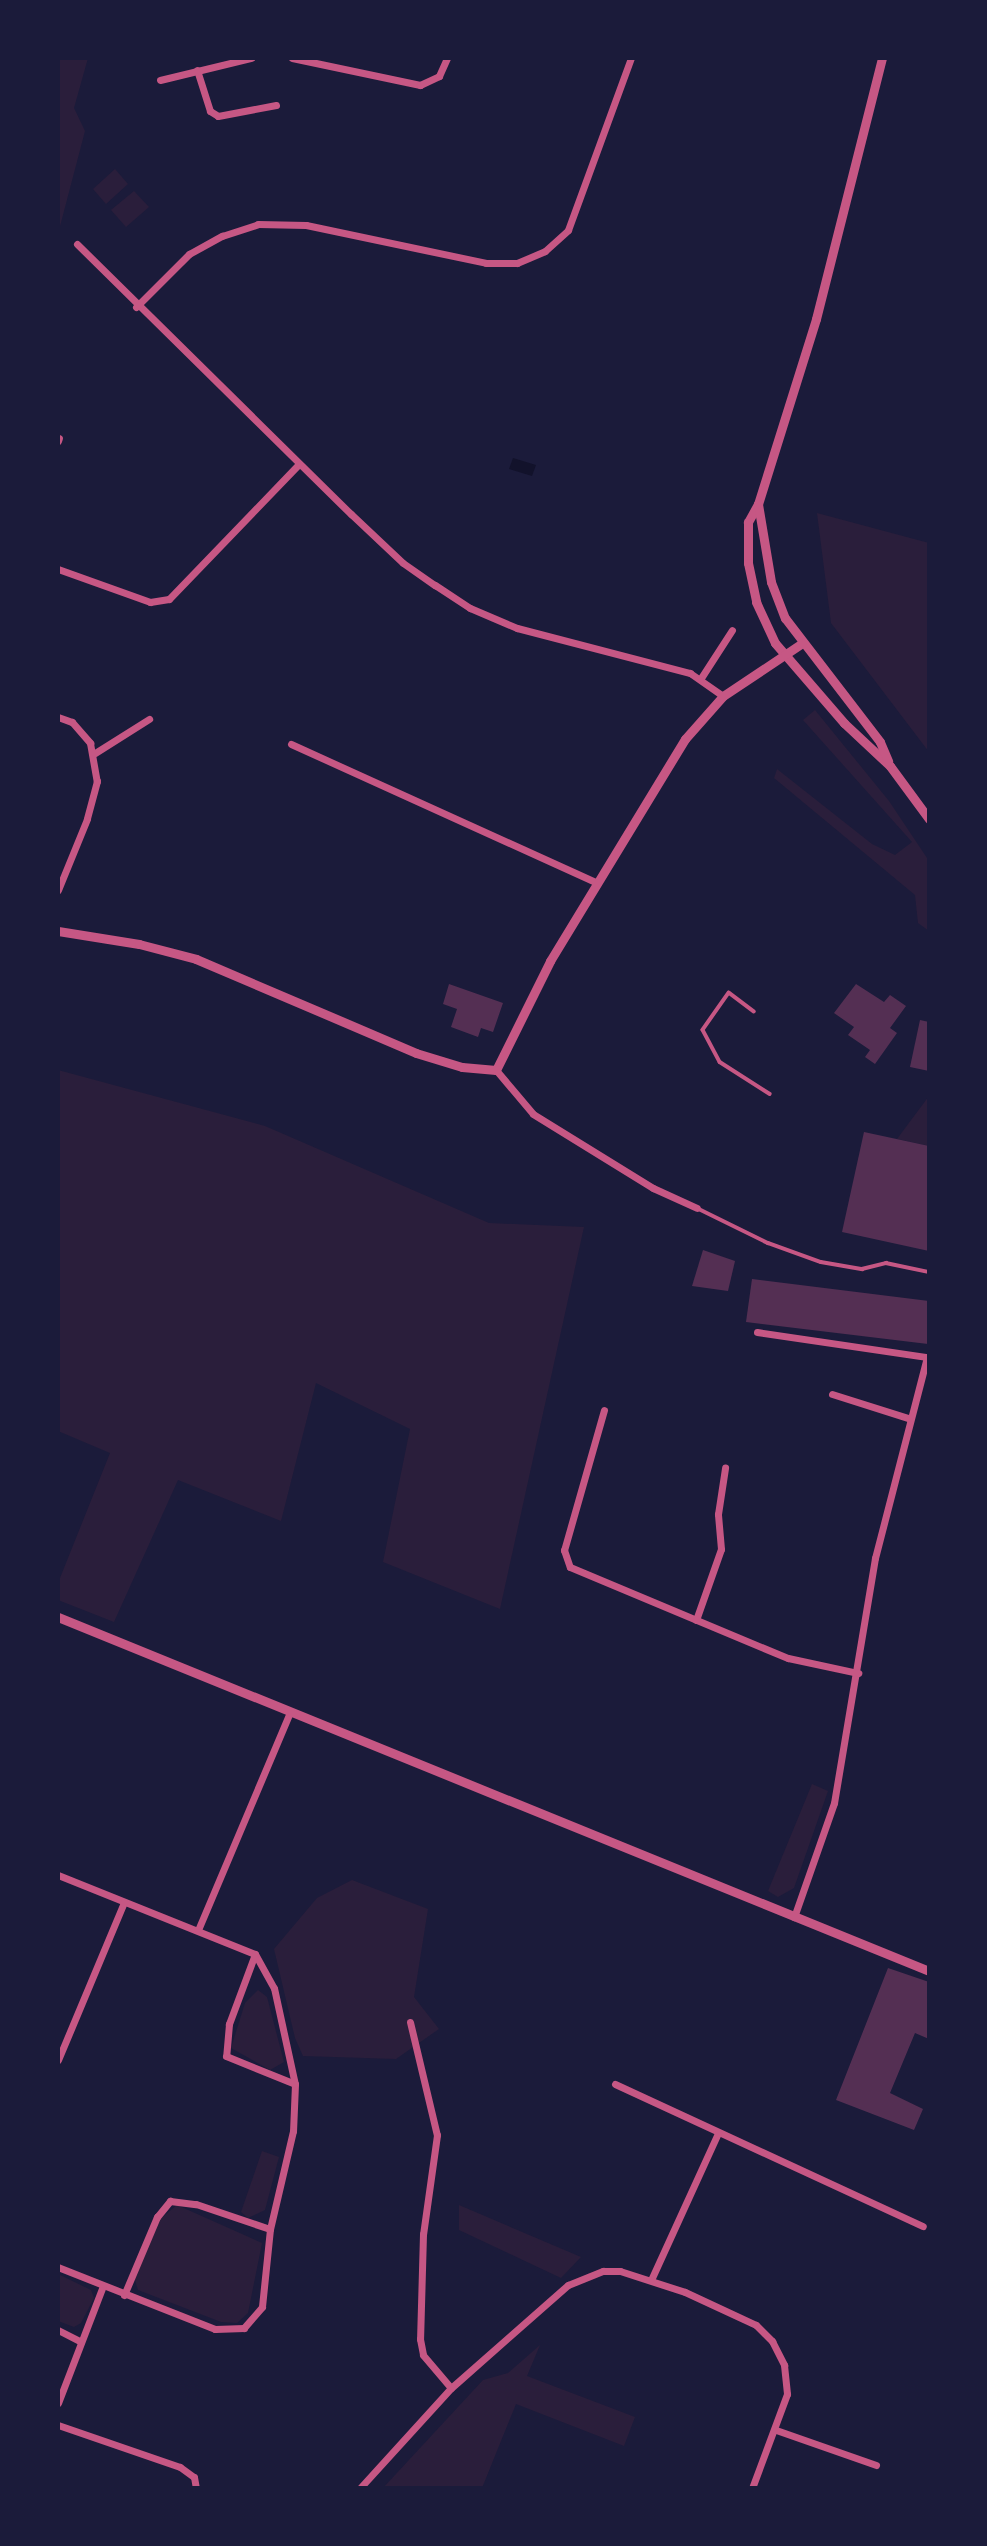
<!DOCTYPE html>
<style>
body{margin:0}
#map{position:relative;width:987px;height:2546px;overflow:hidden;background:#1b1b3a;font-family:"Nunito Sans",sans-serif}
div>[style]{position:absolute}
.green>*{inset:0;background:#2a1e3b}
.water>*{inset:0;background:#12122b}
.building>*{inset:0;background:#542f53}
.service>*{height:3.5px;margin:-1.75px;padding:0 1.75px;transform-origin:1.75px;border-radius:1.75px;background:#c65784}
.minor>*{height:7px;margin:-3.5px;padding:0 3.5px;transform-origin:3.5px;border-radius:3.5px;background:#c65784}
.tertiary>*{height:9px;margin:-4.5px;padding:0 4.5px;transform-origin:4.5px;border-radius:4.5px;background:#c65784}
span{translate:-50% -50%;white-space:nowrap;text-align:center;line-height:1.15;-webkit-text-stroke:5px #1b1b3a;paint-order:stroke}
.frame{position:absolute;inset:0;border:60px solid #1b1b3a;pointer-events:none}
</style>
<div id="map">
<div class="green">
<div style="clip-path:polygon(58px 58px,88px 58px,74px 108px,85px 131px,58px 234px)"></div>
<div style="clip-path:polygon(115px 169px,128px 184px,106px 204px,93px 189px)"></div>
<div style="clip-path:polygon(134px 191px,149px 207px,126px 227px,111px 210px)"></div>
<div style="clip-path:polygon(817px 513px,929px 543px,929px 752px,831px 623px)"></div>
<div style="clip-path:polygon(815px 710px,889px 801px,929px 861px,929px 931px,918px 923px,915px 895px,774px 778px,777px 769px,872px 844px,895px 855px,912px 842px,803px 720px)"></div>
<div style="clip-path:polygon(58px 1070px,265px 1126px,489px 1223px,584px 1227px,500px 1609px,383px 1562px,410px 1429px,316px 1383px,281px 1521px,178px 1480px,114px 1622px,58px 1600px,58px 1583px,110px 1453px,58px 1431px)"></div>
<div style="clip-path:polygon(929px 1096px,929px 1146px,897px 1139px)"></div>
<div style="clip-path:polygon(812px 1784px,828px 1791px,794px 1888px,778px 1897px,768px 1891px)"></div>
<div style="clip-path:polygon(352px 1880px,428px 1909px,414px 1997px,439px 2029px,396px 2059px,303px 2056px,295px 2038px,274px 1949px,317px 1898px)"></div>
<div style="clip-path:polygon(258px 1990px,267px 1997px,284px 2062px,270px 2070px,231px 2048px,245px 2003px)"></div>
<div style="clip-path:polygon(262px 2151px,279px 2157px,265px 2210px,248px 2218px,241px 2212px)"></div>
<div style="clip-path:polygon(177px 2205px,262px 2243px,248px 2313px,237px 2323px,221px 2322px,138px 2290px,134px 2277px,159px 2220px)"></div>
<div style="clip-path:polygon(459px 2205px,581px 2257px,561px 2278px,459px 2230px)"></div>
<div style="clip-path:polygon(58px 2274px,91px 2290px,94px 2298px,81px 2323px,74px 2327px,58px 2321px)"></div>
<div style="clip-path:polygon(540px 2345px,527px 2376px,635px 2417px,624px 2446px,516px 2404px,482px 2488px,383px 2488px,483px 2380px,508px 2373px)"></div>
</div>
<div class="water">
<div style="clip-path:polygon(513px 458px,536px 465px,532px 476px,509px 469px)"></div>
</div>
<div class="building">
<div style="clip-path:polygon(449px 984px,503px 1003px,493px 1032px,481px 1028px,478px 1037px,451px 1027px,457px 1009px,443px 1004px)"></div>
<div style="clip-path:polygon(856px 984px,884px 1002px,890px 995px,906px 1006px,890px 1028px,897px 1033px,875px 1064px,865px 1057px,870px 1050px,848px 1035px,854px 1027px,834px 1013px)"></div>
<div style="clip-path:polygon(920px 1020px,929px 1022px,929px 1071px,910px 1067px)"></div>
<div style="clip-path:polygon(864px 1132px,929px 1146px,929px 1251px,842px 1232px)"></div>
<div style="clip-path:polygon(703px 1250px,735px 1261px,728px 1291px,692px 1286px)"></div>
<div style="clip-path:polygon(752px 1279px,929px 1301px,928px 1344px,746px 1322px)"></div>
<div style="clip-path:polygon(888px 1968px,929px 1982px,929px 2039px,915px 2033px,890px 2093px,923px 2109px,914px 2130px,836px 2100px)"></div>
</div>
<div class="service">
<div style="left:754px;top:1012px;width:31px;rotate:-143deg"></div>
<div style="left:729px;top:993px;width:45px;rotate:125.1deg"></div>
<div style="left:703px;top:1030px;width:36px;rotate:62deg"></div>
<div style="left:720px;top:1062px;width:59px;rotate:32.6deg"></div>
<div style="left:699px;top:1209px;width:77px;rotate:26.2deg"></div>
<div style="left:768px;top:1243px;width:56px;rotate:19.7deg"></div>
<div style="left:821px;top:1262px;width:42px;rotate:9.7deg"></div>
<div style="left:862px;top:1269px;width:25px;rotate:-14deg"></div>
<div style="left:886px;top:1263px;width:44px;rotate:11.8deg"></div>
</div>
<div class="minor">
<div style="left:292px;top:58px;width:131px;rotate:11.9deg"></div>
<div style="left:420px;top:85px;width:21px;rotate:-25deg"></div>
<div style="left:439px;top:76px;width:20px;rotate:-66deg"></div>
<div style="left:197px;top:70px;width:43px;rotate:72.4deg"></div>
<div style="left:210px;top:111px;width:9px;rotate:32deg"></div>
<div style="left:218px;top:116px;width:59px;rotate:-10.7deg"></div>
<div style="left:160px;top:80px;width:94px;rotate:-13.6deg"></div>
<div style="left:77px;top:244px;width:385px;rotate:44.6deg"></div>
<div style="left:351px;top:514px;width:71px;rotate:43.3deg"></div>
<div style="left:403px;top:563px;width:39px;rotate:35deg"></div>
<div style="left:435px;top:585px;width:42px;rotate:33.3deg"></div>
<div style="left:470px;top:608px;width:51px;rotate:23.1deg"></div>
<div style="left:517px;top:628px;width:179px;rotate:14.6deg"></div>
<div style="left:690px;top:673px;width:40px;rotate:34.9deg"></div>
<div style="left:136px;top:307px;width:75px;rotate:-45deg"></div>
<div style="left:189px;top:254px;width:38px;rotate:-29deg"></div>
<div style="left:222px;top:236px;width:38px;rotate:-18deg"></div>
<div style="left:258px;top:224px;width:48px;rotate:1.2deg"></div>
<div style="left:306px;top:225px;width:184px;rotate:11.9deg"></div>
<div style="left:486px;top:263px;width:31px"></div>
<div style="left:517px;top:263px;width:30px;rotate:-23deg"></div>
<div style="left:545px;top:251px;width:31px;rotate:-42deg"></div>
<div style="left:568px;top:230px;width:183px;rotate:-69.9deg"></div>
<div style="left:58px;top:441px;width:3px;rotate:-72deg"></div>
<div style="left:58px;top:569px;width:98px;rotate:19.7deg"></div>
<div style="left:150px;top:602px;width:19px;rotate:-9deg"></div>
<div style="left:169px;top:599px;width:187px;rotate:-46.1deg"></div>
<div style="left:701px;top:678px;width:57px;rotate:-57.1deg"></div>
<div style="left:58px;top:717px;width:15px;rotate:20deg"></div>
<div style="left:72px;top:722px;width:28px;rotate:49deg"></div>
<div style="left:90px;top:743px;width:39px;rotate:80deg"></div>
<div style="left:97px;top:781px;width:39px;rotate:105deg"></div>
<div style="left:87px;top:819px;width:77px;rotate:112.2deg"></div>
<div style="left:291px;top:744px;width:336px;rotate:24.4deg"></div>
<div style="left:95px;top:753px;width:64px;rotate:-32.2deg"></div>
<div style="left:496px;top:1070px;width:57px;rotate:49.9deg"></div>
<div style="left:533px;top:1114px;width:141px;rotate:31.7deg"></div>
<div style="left:653px;top:1188px;width:48px;rotate:24.4deg"></div>
<div style="left:757px;top:1332px;width:172px;rotate:8.4deg"></div>
<div style="left:927px;top:1357px;width:208px;rotate:104.5deg"></div>
<div style="left:875px;top:1558px;width:248px;rotate:99.5deg"></div>
<div style="left:834px;top:1803px;width:121px;rotate:109.3deg"></div>
<div style="left:832px;top:1394px;width:80px;rotate:17.5deg"></div>
<div style="left:604px;top:1410px;width:146px;rotate:105.9deg"></div>
<div style="left:564px;top:1550px;width:18px;rotate:71deg"></div>
<div style="left:570px;top:1567px;width:236px;rotate:22.7deg"></div>
<div style="left:788px;top:1658px;width:72px;rotate:12.1deg"></div>
<div style="left:696px;top:1620px;width:75px;rotate:-70.6deg"></div>
<div style="left:721px;top:1549px;width:35px;rotate:-95deg"></div>
<div style="left:718px;top:1514px;width:47px;rotate:-81.3deg"></div>
<div style="left:58px;top:1875px;width:212px;rotate:21.9deg"></div>
<div style="left:255px;top:1954px;width:39px;rotate:61deg"></div>
<div style="left:274px;top:1988px;width:98px;rotate:77.7deg"></div>
<div style="left:295px;top:2084px;width:47px;rotate:92.4deg"></div>
<div style="left:293px;top:2131px;width:101px;rotate:103.2deg"></div>
<div style="left:270px;top:2229px;width:78px;rotate:95.9deg"></div>
<div style="left:262px;top:2307px;width:28px;rotate:131deg"></div>
<div style="left:244px;top:2328px;width:29px;rotate:178deg"></div>
<div style="left:215px;top:2329px;width:169px;rotate:-158.5deg"></div>
<div style="left:198px;top:1930px;width:237px;rotate:-67.1deg"></div>
<div style="left:255px;top:1954px;width:75px;rotate:110.4deg"></div>
<div style="left:229px;top:2024px;width:32px;rotate:95deg"></div>
<div style="left:226px;top:2056px;width:74px;rotate:22.1deg"></div>
<div style="left:410px;top:2022px;width:116px;rotate:76.6deg"></div>
<div style="left:437px;top:2135px;width:100px;rotate:98deg"></div>
<div style="left:423px;top:2234px;width:105px;rotate:91.6deg"></div>
<div style="left:420px;top:2339px;width:16px;rotate:79deg"></div>
<div style="left:423px;top:2355px;width:43px;rotate:49.7deg"></div>
<div style="left:58px;top:2060px;width:171px;rotate:-67.3deg"></div>
<div style="left:615px;top:2084px;width:339px;rotate:24.8deg"></div>
<div style="left:651px;top:2280px;width:162px;rotate:-65.5deg"></div>
<div style="left:124px;top:2295px;width:85px;rotate:-67.1deg"></div>
<div style="left:157px;top:2217px;width:21px;rotate:-51deg"></div>
<div style="left:170px;top:2201px;width:26px;rotate:7deg"></div>
<div style="left:196px;top:2204px;width:78px;rotate:18.7deg"></div>
<div style="left:58px;top:2330px;width:25px;rotate:27deg"></div>
<div style="left:58px;top:2403px;width:125px;rotate:-69deg"></div>
<div style="left:58px;top:2425px;width:129px;rotate:19deg"></div>
<div style="left:180px;top:2467px;width:17px;rotate:36deg"></div>
<div style="left:194px;top:2477px;width:11px;rotate:80deg"></div>
<div style="left:776px;top:2430px;width:106px;rotate:19.3deg"></div>
<div style="left:360px;top:2488px;width:135px;rotate:-47.7deg"></div>
<div style="left:451px;top:2388px;width:156px;rotate:-41.4deg"></div>
<div style="left:568px;top:2285px;width:38px;rotate:-22deg"></div>
<div style="left:603px;top:2271px;width:17px"></div>
<div style="left:620px;top:2271px;width:68px;rotate:17.9deg"></div>
<div style="left:685px;top:2292px;width:78px;rotate:24.9deg"></div>
<div style="left:756px;top:2325px;width:23px;rotate:45deg"></div>
<div style="left:772px;top:2341px;width:27px;rotate:63deg"></div>
<div style="left:784px;top:2365px;width:29px;rotate:84deg"></div>
<div style="left:787px;top:2394px;width:100px;rotate:110.4deg"></div>
</div>
<div class="tertiary">
<div style="left:882px;top:58px;width:269px;rotate:104.2deg"></div>
<div style="left:816px;top:319px;width:194px;rotate:107.4deg"></div>
<div style="left:758px;top:504px;width:21px;rotate:119deg"></div>
<div style="left:748px;top:522px;width:41px;rotate:90deg"></div>
<div style="left:748px;top:563px;width:40px;rotate:78deg"></div>
<div style="left:756px;top:602px;width:45px;rotate:65.1deg"></div>
<div style="left:775px;top:643px;width:106px;rotate:49.2deg"></div>
<div style="left:844px;top:723px;width:63px;rotate:43.1deg"></div>
<div style="left:890px;top:766px;width:66px;rotate:53.7deg"></div>
<div style="left:758px;top:504px;width:79px;rotate:80.5deg"></div>
<div style="left:771px;top:582px;width:39px;rotate:69deg"></div>
<div style="left:785px;top:618px;width:156px;rotate:52.5deg"></div>
<div style="left:880px;top:742px;width:21px;rotate:67deg"></div>
<div style="left:58px;top:931px;width:82px;rotate:9.1deg"></div>
<div style="left:139px;top:944px;width:59px;rotate:14.7deg"></div>
<div style="left:196px;top:959px;width:239px;rotate:23.1deg"></div>
<div style="left:416px;top:1053px;width:48px;rotate:16.9deg"></div>
<div style="left:462px;top:1067px;width:34px;rotate:5deg"></div>
<div style="left:496px;top:1070px;width:122px;rotate:-63.6deg"></div>
<div style="left:550px;top:961px;width:260px;rotate:-58.7deg"></div>
<div style="left:685px;top:739px;width:57px;rotate:-48.5deg"></div>
<div style="left:723px;top:696px;width:94px;rotate:-33.7deg"></div>
<div style="left:58px;top:1617px;width:940px;rotate:22.12deg"></div>
</div>
<div class="frame"></div>
</div>
